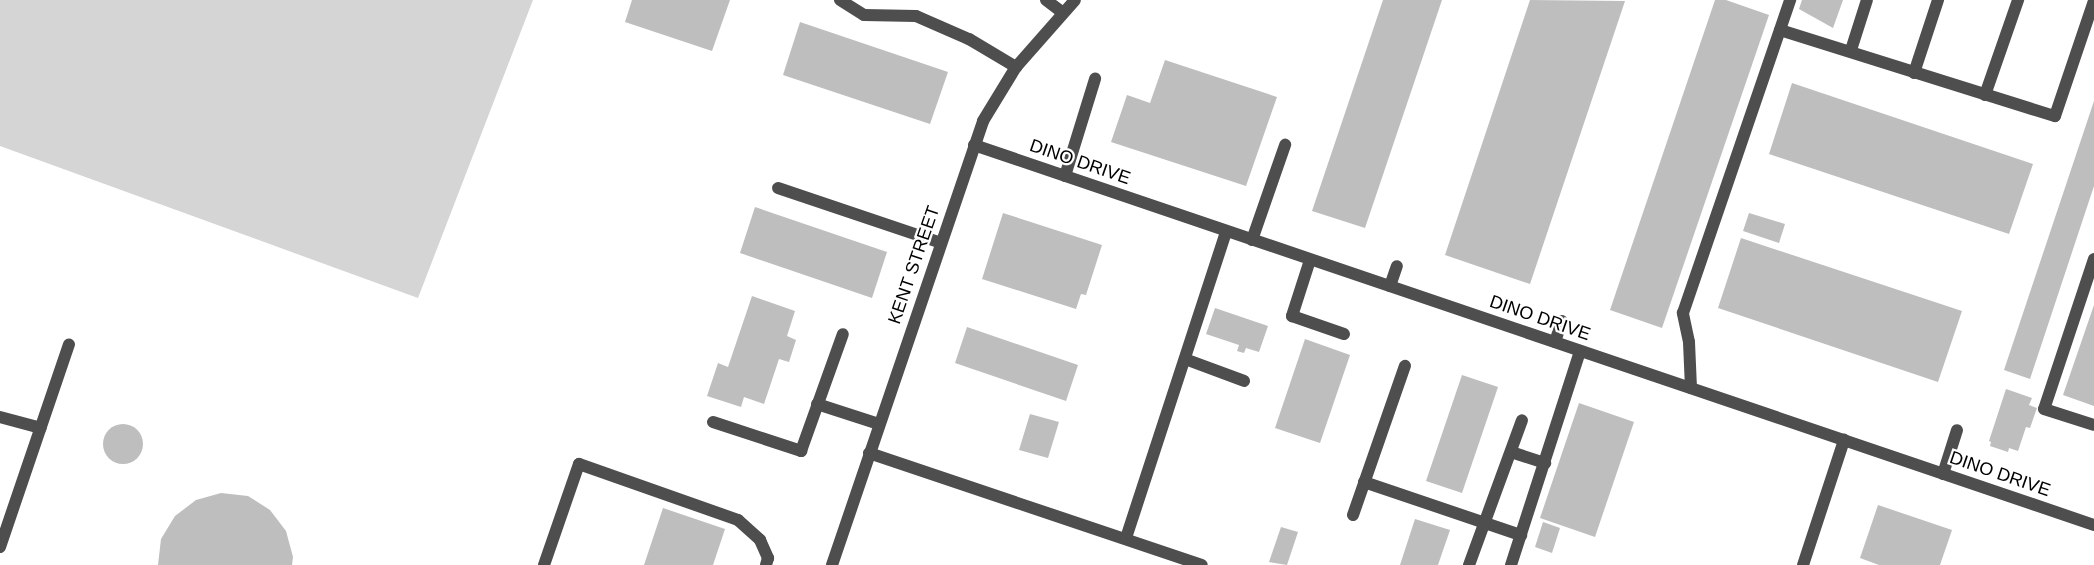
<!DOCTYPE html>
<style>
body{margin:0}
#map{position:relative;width:2094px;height:565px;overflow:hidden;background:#fff;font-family:Arial,sans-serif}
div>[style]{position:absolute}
.green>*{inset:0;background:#d5d5d5}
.building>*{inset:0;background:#bebebe}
.round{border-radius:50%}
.service>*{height:12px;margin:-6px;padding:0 6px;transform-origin:6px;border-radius:6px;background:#4e4e4e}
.minor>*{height:12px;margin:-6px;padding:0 6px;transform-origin:6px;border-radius:6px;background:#4e4e4e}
span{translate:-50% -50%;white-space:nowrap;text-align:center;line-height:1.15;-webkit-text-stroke:4.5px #fff;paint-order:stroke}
.street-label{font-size:18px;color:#000}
</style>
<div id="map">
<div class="green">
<div style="clip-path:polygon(0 0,533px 0,418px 298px,0 146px)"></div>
</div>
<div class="building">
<div style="clip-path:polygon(632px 0,730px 0,712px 51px,625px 22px)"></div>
<div style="clip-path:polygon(1383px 0,1442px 0,1365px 228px,1312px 211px)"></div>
<div style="clip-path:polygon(1530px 0,1625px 1px,1530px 284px,1445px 255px)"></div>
<div style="clip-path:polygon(1715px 0,1726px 0,1769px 15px,1662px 328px,1610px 310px)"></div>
<div style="clip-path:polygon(1802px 0,1843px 0,1833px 28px,1799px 9px)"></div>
<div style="clip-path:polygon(800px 22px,948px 72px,930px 124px,783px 75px)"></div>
<div style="clip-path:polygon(1165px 60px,1277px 97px,1246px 186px,1111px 142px,1127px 95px,1150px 103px)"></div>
<div style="clip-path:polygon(1792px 83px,2033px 164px,2009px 234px,1769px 154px)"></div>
<div style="clip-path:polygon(2094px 101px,2094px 186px,2030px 379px,2004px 370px)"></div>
<div style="clip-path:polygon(755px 207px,887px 252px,872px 298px,740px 253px)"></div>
<div style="clip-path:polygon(1003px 213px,1102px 245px,1086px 295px,1081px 294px,1076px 309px,982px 279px)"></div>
<div style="clip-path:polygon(1749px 213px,1785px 224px,1779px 243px,1743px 231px)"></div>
<div style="clip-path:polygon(1741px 238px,1962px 311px,1938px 382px,1718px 308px)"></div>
<div style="clip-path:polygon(752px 296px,795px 311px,787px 336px,796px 340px,789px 362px,779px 359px,764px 404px,744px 397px,741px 407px,707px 396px,718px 363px,728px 367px)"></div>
<div style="clip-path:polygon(2094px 305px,2094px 406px,2063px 395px)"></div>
<div style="clip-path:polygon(1215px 308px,1268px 326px,1259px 352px,1246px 348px,1244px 353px,1237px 351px,1239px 345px,1206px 334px)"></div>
<div style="clip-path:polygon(967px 327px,1078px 365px,1066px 401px,955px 363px)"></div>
<div style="clip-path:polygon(1305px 339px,1350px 355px,1320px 443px,1275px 428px)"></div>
<div style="clip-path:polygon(1462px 375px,1498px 387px,1462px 493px,1426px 481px)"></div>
<div style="clip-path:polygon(2006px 389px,2032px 398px,2029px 405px,2037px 408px,2030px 428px,2026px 427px,2018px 451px,2009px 448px,2008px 452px,1990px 446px,1991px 442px,1989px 441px)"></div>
<div style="clip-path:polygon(1579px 403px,1634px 422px,1595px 537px,1540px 518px)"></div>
<div style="clip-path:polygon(1030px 414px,1059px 422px,1048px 458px,1019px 450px)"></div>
<div class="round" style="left:103px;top:424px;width:40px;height:40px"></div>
<div style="clip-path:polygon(221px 493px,248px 496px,270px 510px,286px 531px,293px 557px,292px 565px,158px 565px,161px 539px,175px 516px,196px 500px)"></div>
<div style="clip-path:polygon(1878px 505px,1952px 530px,1940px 565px,1879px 565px,1860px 558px)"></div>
<div style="clip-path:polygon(663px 508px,725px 529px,713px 565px,644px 565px)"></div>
<div style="clip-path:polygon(1415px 519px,1450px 530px,1438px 565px,1400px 565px)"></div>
<div style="clip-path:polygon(1543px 522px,1560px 528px,1552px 553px,1535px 547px)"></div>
<div style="clip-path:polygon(1281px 527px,1298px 532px,1287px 565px,1269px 562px)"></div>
</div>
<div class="service">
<div style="left:840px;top:0;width:28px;rotate:32deg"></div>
<div style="left:864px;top:15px;width:52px;rotate:1.1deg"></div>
<div style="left:916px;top:16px;width:58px;rotate:23.5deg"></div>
<div style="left:969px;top:39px;width:55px;rotate:30.8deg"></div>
<div style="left:1046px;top:0;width:21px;rotate:37deg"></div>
<div style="left:1780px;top:30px;width:288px;rotate:17.4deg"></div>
<div style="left:2055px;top:116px;width:121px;rotate:-71.3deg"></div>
<div style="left:1851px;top:50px;width:52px;rotate:-72.3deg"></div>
<div style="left:1914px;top:73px;width:77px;rotate:-71.8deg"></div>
<div style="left:1985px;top:95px;width:101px;rotate:-70.8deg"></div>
<div style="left:1065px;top:176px;width:102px;rotate:-72.8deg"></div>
<div style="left:778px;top:188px;width:172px;rotate:18.6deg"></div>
<div style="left:1252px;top:240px;width:101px;rotate:-70.8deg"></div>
<div style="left:2094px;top:259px;width:158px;rotate:108.4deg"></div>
<div style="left:2044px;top:409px;width:52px;rotate:17.7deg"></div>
<div style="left:1310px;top:260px;width:59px;rotate:107.8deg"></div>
<div style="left:1292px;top:316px;width:55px;rotate:19.1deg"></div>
<div style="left:1390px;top:286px;width:21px;rotate:-71deg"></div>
<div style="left:1555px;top:342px;width:22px;rotate:-72deg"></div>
<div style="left:1185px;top:359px;width:63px;rotate:20.4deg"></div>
<div style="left:1691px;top:388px;width:46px;rotate:-92.5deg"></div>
<div style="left:1689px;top:342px;width:30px;rotate:-102deg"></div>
<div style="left:1683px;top:313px;width:331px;rotate:-71.1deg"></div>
<div style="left:817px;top:404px;width:65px;rotate:17.9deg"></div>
<div style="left:0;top:417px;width:42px;rotate:15deg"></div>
<div style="left:713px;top:422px;width:93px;rotate:18.2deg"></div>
<div style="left:801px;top:451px;width:124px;rotate:-70.3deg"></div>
<div style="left:1511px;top:452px;width:36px;rotate:18deg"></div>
<div style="left:869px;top:453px;width:351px;rotate:18.6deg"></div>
<div style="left:1943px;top:474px;width:46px;rotate:-72.3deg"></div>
<div style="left:1364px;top:482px;width:166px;rotate:18.7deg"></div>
<div style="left:1353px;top:515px;width:158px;rotate:-70.8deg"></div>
<div style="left:1126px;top:538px;width:322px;rotate:-71.9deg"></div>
<div style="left:544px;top:565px;width:107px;rotate:-70.9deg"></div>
<div style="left:579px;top:464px;width:169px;rotate:19.4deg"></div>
<div style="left:738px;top:520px;width:30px;rotate:42deg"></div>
<div style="left:760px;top:540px;width:20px;rotate:66deg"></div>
<div style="left:768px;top:558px;width:7px;rotate:106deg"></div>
<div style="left:1469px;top:565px;width:154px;rotate:-69.9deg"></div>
<div style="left:1511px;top:565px;width:225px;rotate:-72.1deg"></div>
<div style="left:1803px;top:565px;width:132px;rotate:-71.8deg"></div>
</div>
<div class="minor">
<div style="left:974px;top:145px;width:1183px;rotate:18.74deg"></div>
<div style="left:0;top:547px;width:214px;rotate:-71.2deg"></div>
<div style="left:832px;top:565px;width:469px;rotate:-71.2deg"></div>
<div style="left:983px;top:121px;width:63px;rotate:-58.6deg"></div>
<div style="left:1016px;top:67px;width:89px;rotate:-48.6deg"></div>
</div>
<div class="street-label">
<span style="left:1080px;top:162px;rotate:19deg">DINO DRIVE</span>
<span style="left:914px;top:265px;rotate:-71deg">KENT STREET</span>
<span style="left:1540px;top:318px;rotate:19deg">DINO DRIVE</span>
<span style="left:2000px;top:474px;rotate:19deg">DINO DRIVE</span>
</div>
</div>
